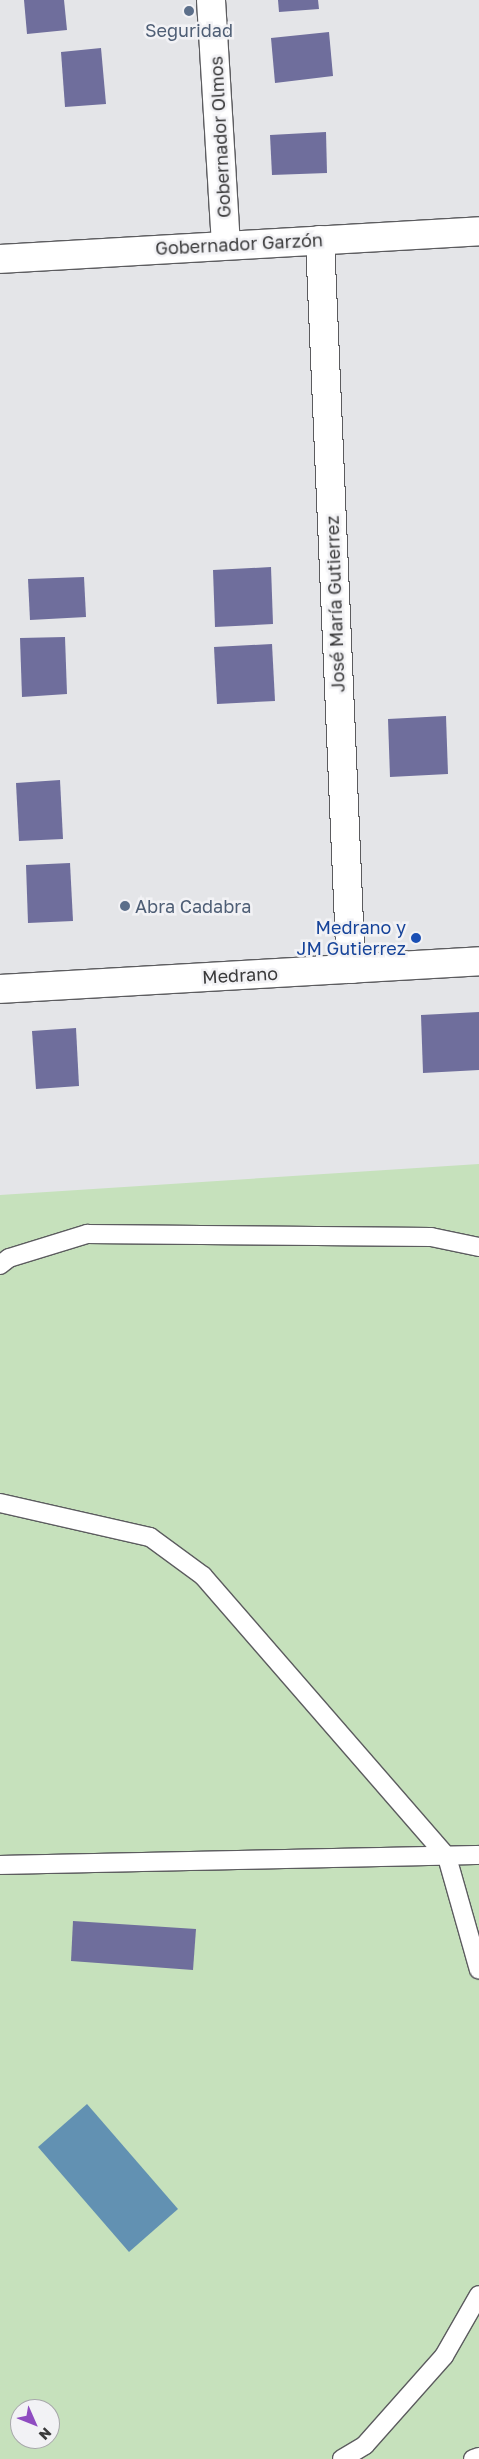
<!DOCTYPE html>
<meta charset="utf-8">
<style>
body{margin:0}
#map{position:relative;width:479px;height:2459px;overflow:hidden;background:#e4e5e8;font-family:"Golos Text",sans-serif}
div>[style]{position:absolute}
.green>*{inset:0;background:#c6e1bc}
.water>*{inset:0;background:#6291b2}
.building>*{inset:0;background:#6f6e9c}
.roads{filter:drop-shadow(1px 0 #5c5c5f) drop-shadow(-1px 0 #5c5c5f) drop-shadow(0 1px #5c5c5f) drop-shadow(0 -1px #5c5c5f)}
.service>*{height:18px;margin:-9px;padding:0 9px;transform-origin:9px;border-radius:9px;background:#fff}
.minor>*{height:28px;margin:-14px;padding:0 14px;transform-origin:14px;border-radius:14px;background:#fff}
.dots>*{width:14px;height:14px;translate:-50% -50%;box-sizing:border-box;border:2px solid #f2f2f5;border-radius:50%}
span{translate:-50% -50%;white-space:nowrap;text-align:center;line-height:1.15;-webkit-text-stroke:5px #f2f2f5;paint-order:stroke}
.service-label{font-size:18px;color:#4e5e75}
.left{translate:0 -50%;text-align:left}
.street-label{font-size:18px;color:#3a3a3b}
.transit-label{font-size:18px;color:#164399}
.right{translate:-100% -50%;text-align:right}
.north{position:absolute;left:10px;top:2399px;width:50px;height:50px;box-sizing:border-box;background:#f2f2f5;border:1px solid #a8a8ab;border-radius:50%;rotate:134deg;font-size:14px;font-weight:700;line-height:20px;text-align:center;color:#3a3a3b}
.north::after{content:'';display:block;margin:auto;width:18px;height:22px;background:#8f4cc1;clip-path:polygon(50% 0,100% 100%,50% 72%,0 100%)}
</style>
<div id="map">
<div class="green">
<div style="clip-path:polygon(evenodd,479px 1164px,479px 2459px,0 2459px,0 1195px,479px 1164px,20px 2409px,50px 2409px,50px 2439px,20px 2439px,20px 2409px)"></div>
</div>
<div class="water">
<div style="clip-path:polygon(87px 2104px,178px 2209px,129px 2252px,38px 2147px)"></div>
</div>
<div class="building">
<div style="clip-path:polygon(24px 0,64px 0,67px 30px,27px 34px)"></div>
<div style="clip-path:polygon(278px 0,318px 0,319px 9px,279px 12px)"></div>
<div style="clip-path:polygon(329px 32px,333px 76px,275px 83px,271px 38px)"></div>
<div style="clip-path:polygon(101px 48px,106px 104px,65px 107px,61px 52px)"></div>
<div style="clip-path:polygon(326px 132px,327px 173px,272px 175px,270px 135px)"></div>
<div style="clip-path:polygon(271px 567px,273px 624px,215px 627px,213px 570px)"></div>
<div style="clip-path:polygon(84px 577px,86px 617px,30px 620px,28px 579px)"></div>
<div style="clip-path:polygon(65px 637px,67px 694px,22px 697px,20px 638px)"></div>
<div style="clip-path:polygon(272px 644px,275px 701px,217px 704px,214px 647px)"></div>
<div style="clip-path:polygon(446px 716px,448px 774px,390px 777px,388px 719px)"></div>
<div style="clip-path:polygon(60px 780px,63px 839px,19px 841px,16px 783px)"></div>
<div style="clip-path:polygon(70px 863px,73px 921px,28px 923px,26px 865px)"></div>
<div style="clip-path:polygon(479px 1012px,479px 1070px,423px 1073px,421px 1015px)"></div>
<div style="clip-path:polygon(76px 1028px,79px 1086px,36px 1089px,32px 1031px)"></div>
<div style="clip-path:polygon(73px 1921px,196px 1929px,193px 1970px,71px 1961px)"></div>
</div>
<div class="roads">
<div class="service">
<div style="left:0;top:1265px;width:11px;rotate:-38deg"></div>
<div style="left:9px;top:1258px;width:82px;rotate:-17.1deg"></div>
<div style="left:87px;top:1234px;width:344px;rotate:0.5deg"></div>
<div style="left:431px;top:1237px;width:49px;rotate:11.8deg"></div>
<div style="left:0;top:1503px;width:154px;rotate:12.8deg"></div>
<div style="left:150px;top:1537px;width:66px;rotate:36.3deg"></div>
<div style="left:203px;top:1576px;width:372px;rotate:49deg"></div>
<div style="left:447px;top:1857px;width:117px;rotate:74.2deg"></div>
<div style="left:0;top:1865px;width:479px;rotate:-1.2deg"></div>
<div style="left:342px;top:2459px;width:27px;rotate:-31deg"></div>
<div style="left:365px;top:2445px;width:119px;rotate:-48.4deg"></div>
<div style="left:444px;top:2356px;width:70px;rotate:-60.2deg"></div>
<div style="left:473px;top:2459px;width:6px;rotate:-18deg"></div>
</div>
<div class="minor">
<div style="left:211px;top:0;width:244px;rotate:86.5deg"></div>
<div style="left:320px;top:240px;width:730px;rotate:87.57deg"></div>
<div style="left:0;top:259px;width:480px;rotate:-3.3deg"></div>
<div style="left:0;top:989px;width:480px;rotate:-3.3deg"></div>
</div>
</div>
<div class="dots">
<div style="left:189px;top:11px;background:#5c6f8a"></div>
<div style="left:125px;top:906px;background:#5c6f8a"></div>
<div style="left:416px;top:938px;background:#1a4fb4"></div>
</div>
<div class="service-label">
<span style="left:189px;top:30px">Seguridad</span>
<span class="left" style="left:135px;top:906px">Abra Cadabra</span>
</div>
<div class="street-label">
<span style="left:220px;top:137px;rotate:-93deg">Gobernador Olmos</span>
<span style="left:239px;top:244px;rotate:-3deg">Gobernador Garzón</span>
<span style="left:335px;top:604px;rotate:-92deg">José María Gutierrez</span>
<span style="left:240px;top:975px;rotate:-3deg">Medrano</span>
</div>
<div class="transit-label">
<span class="right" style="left:406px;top:938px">Medrano y<br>JM Gutierrez</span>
</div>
<div class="north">N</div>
</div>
